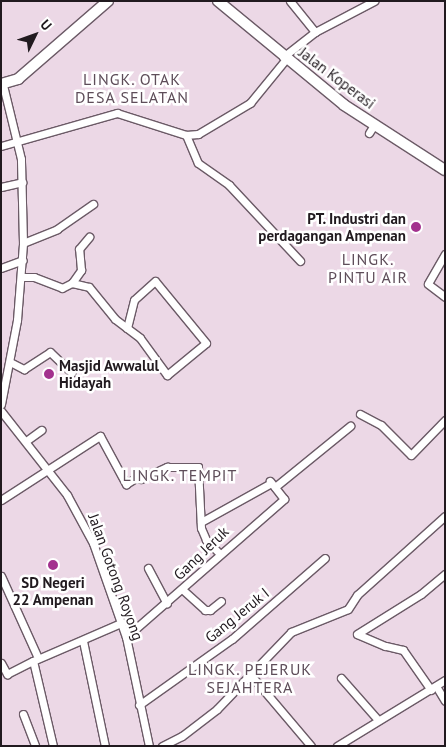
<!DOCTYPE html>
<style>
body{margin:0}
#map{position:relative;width:446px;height:747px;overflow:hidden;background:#ecd8e6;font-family:"PT Sans",sans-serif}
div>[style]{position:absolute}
.roads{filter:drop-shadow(1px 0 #6b5a66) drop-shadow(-1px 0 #6b5a66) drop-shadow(0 1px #6b5a66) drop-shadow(0 -1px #6b5a66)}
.street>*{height:7px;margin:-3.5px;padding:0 3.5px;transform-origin:3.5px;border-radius:3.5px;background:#fff}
.secondary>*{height:10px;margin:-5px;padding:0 5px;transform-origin:5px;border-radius:5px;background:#fff}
.dots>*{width:14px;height:14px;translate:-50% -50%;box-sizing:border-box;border:2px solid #fff;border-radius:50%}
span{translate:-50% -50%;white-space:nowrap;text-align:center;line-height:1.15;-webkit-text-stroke:5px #fff;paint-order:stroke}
.street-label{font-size:15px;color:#211a1f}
.poi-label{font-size:15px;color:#211a1f;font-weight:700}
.right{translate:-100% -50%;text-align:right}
.left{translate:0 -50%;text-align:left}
.neighbourhood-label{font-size:16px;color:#5e4d59;letter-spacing:1px}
.frame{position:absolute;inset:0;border:2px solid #211a1f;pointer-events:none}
.north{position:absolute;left:10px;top:10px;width:50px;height:50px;-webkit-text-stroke:4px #fff;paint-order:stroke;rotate:48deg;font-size:14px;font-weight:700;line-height:20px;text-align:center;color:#211a1f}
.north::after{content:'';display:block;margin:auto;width:18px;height:22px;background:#211a1f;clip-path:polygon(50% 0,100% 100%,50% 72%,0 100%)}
</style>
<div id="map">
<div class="roads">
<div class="street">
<div style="left:290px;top:1px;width:40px;rotate:51deg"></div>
<div style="left:283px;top:57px;width:41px;rotate:-38deg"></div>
<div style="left:315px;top:32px;width:67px;rotate:-27.7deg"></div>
<div style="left:369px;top:133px;width:9px;rotate:-58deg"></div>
<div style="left:186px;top:135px;width:30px;rotate:67deg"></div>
<div style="left:198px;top:163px;width:38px;rotate:35deg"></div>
<div style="left:229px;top:185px;width:104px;rotate:46.9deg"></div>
<div style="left:1px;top:146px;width:121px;rotate:-15.9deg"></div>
<div style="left:117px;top:113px;width:72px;rotate:17.7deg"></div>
<div style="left:186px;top:135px;width:12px;rotate:-5deg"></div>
<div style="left:198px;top:134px;width:61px;rotate:-30.8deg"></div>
<div style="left:250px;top:103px;width:57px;rotate:-50.7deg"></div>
<div style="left:1px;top:187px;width:22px;rotate:-13deg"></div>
<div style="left:23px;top:243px;width:37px;rotate:-22deg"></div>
<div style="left:57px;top:229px;width:44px;rotate:-34.8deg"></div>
<div style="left:445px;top:254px;width:34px;rotate:120deg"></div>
<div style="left:428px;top:284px;width:21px;rotate:37deg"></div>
<div style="left:1px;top:268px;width:23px;rotate:-20deg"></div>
<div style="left:22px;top:277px;width:12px"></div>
<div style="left:34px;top:277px;width:30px;rotate:21deg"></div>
<div style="left:62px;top:288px;width:11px;rotate:-27deg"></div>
<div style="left:72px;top:283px;width:17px;rotate:13deg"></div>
<div style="left:89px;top:287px;width:41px;rotate:50.9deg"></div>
<div style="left:115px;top:319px;width:31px;rotate:37deg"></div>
<div style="left:140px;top:338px;width:46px;rotate:53.9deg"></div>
<div style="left:167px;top:375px;width:50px;rotate:-39.4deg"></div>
<div style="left:206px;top:343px;width:80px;rotate:-129.4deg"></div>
<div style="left:155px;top:281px;width:28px;rotate:138deg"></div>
<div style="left:134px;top:300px;width:29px;rotate:104deg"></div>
<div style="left:72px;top:283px;width:16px;rotate:-55deg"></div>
<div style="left:81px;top:270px;width:21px;rotate:-95deg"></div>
<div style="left:79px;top:249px;width:16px;rotate:-50deg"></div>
<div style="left:10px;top:362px;width:16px;rotate:27deg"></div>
<div style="left:24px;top:369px;width:31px;rotate:-33deg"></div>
<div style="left:50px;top:352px;width:30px;rotate:44deg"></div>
<div style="left:1px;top:404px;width:86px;rotate:-79.2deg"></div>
<div style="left:17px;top:320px;width:77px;rotate:-85.5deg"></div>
<div style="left:23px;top:243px;width:84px;rotate:-91.4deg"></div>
<div style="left:21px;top:159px;width:76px;rotate:-103.7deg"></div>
<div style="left:1px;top:411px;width:107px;rotate:51.8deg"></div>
<div style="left:67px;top:495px;width:55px;rotate:61.6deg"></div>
<div style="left:93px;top:543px;width:100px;rotate:70.7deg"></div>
<div style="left:126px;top:637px;width:111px;rotate:78.1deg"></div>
<div style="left:360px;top:414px;width:24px;rotate:28deg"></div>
<div style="left:381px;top:425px;width:42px;rotate:45deg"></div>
<div style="left:411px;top:455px;width:49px;rotate:-45.8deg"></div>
<div style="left:26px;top:441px;width:19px;rotate:-36deg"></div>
<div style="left:275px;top:487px;width:97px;rotate:-39.1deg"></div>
<div style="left:1px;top:500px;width:118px;rotate:-32.9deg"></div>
<div style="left:100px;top:436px;width:55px;rotate:61.6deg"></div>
<div style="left:126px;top:484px;width:13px;rotate:-32deg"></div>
<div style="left:137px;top:477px;width:4px;rotate:27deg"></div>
<div style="left:141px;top:479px;width:29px;rotate:-25deg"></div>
<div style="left:167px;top:467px;width:31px"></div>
<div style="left:198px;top:467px;width:61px;rotate:87.2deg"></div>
<div style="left:201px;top:528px;width:13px;rotate:67deg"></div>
<div style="left:206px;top:540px;width:20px;rotate:45deg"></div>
<div style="left:201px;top:522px;width:80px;rotate:-29.1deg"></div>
<div style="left:148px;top:568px;width:40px;rotate:62deg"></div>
<div style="left:1px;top:576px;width:90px;rotate:65.7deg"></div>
<div style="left:183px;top:590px;width:30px;rotate:42deg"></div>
<div style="left:205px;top:610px;width:5px"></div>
<div style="left:210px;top:610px;width:14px;rotate:-39deg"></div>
<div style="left:126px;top:637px;width:210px;rotate:-41.1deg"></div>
<div style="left:284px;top:499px;width:23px;rotate:-128deg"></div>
<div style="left:83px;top:641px;width:107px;rotate:78.2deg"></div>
<div style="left:1px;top:663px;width:13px;rotate:61deg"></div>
<div style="left:7px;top:674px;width:29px;rotate:-27deg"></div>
<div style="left:250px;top:674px;width:94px;rotate:49.7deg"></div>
<div style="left:341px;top:678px;width:56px;rotate:48.6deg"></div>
<div style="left:436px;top:686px;width:17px;rotate:59deg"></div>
<div style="left:431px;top:690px;width:49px;rotate:-125deg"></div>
<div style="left:403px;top:650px;width:18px;rotate:-167deg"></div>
<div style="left:385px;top:646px;width:30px;rotate:-157deg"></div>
<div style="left:357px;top:634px;width:75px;rotate:-32deg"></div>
<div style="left:421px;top:594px;width:31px;rotate:-40deg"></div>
<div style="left:139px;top:705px;width:114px;rotate:-35.4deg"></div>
<div style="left:232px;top:639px;width:123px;rotate:-41.1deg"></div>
<div style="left:23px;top:714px;width:34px;rotate:69deg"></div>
<div style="left:53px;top:746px;width:87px;rotate:-103.2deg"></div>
<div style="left:33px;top:661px;width:96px;rotate:-23.4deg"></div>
<div style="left:162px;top:746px;width:22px;rotate:-27deg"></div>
<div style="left:182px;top:736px;width:44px;rotate:-37.6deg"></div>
<div style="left:217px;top:709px;width:107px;rotate:-46.1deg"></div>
<div style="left:291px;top:632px;width:61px;rotate:-22deg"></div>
<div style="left:348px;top:609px;width:17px;rotate:-57deg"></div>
<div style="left:357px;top:595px;width:118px;rotate:-41.9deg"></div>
<div style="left:337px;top:746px;width:127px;rotate:-31.4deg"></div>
</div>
<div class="secondary">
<div style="left:218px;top:1px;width:163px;rotate:39.5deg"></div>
<div style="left:344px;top:105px;width:120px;rotate:32.8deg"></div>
<div style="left:1px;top:84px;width:18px;rotate:-16deg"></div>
<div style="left:18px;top:79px;width:119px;rotate:-40.9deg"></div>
</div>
</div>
<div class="dots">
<div style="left:416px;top:227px;background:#a3328e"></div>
<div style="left:49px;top:374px;background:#a3328e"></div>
<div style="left:53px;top:565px;background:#a3328e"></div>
</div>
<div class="street-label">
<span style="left:337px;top:78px;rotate:37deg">Jalan Koperasi</span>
<span style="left:201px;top:553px;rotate:-44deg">Gang Jeruk</span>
<span style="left:116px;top:577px;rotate:70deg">Jalan Gotong Royong</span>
<span style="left:237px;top:615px;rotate:-39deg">Gang Jeruk I</span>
</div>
<div class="poi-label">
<span class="right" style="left:406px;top:227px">PT. Industri dan<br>perdagangan Ampenan</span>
<span class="left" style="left:59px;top:374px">Masjid Awwalul<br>Hidayah</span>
<span style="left:53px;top:591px">SD Negeri<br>22 Ampenan</span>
</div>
<div class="neighbourhood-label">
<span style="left:132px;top:88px">LINGK. OTAK<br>DESA SELATAN</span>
<span style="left:368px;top:268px">LINGK.<br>PINTU AIR</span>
<span style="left:180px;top:475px">LINGK. TEMPIT</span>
<span style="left:250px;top:678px">LINGK. PEJERUK<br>SEJAHTERA</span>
</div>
<div class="frame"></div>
<div class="north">U</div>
</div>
